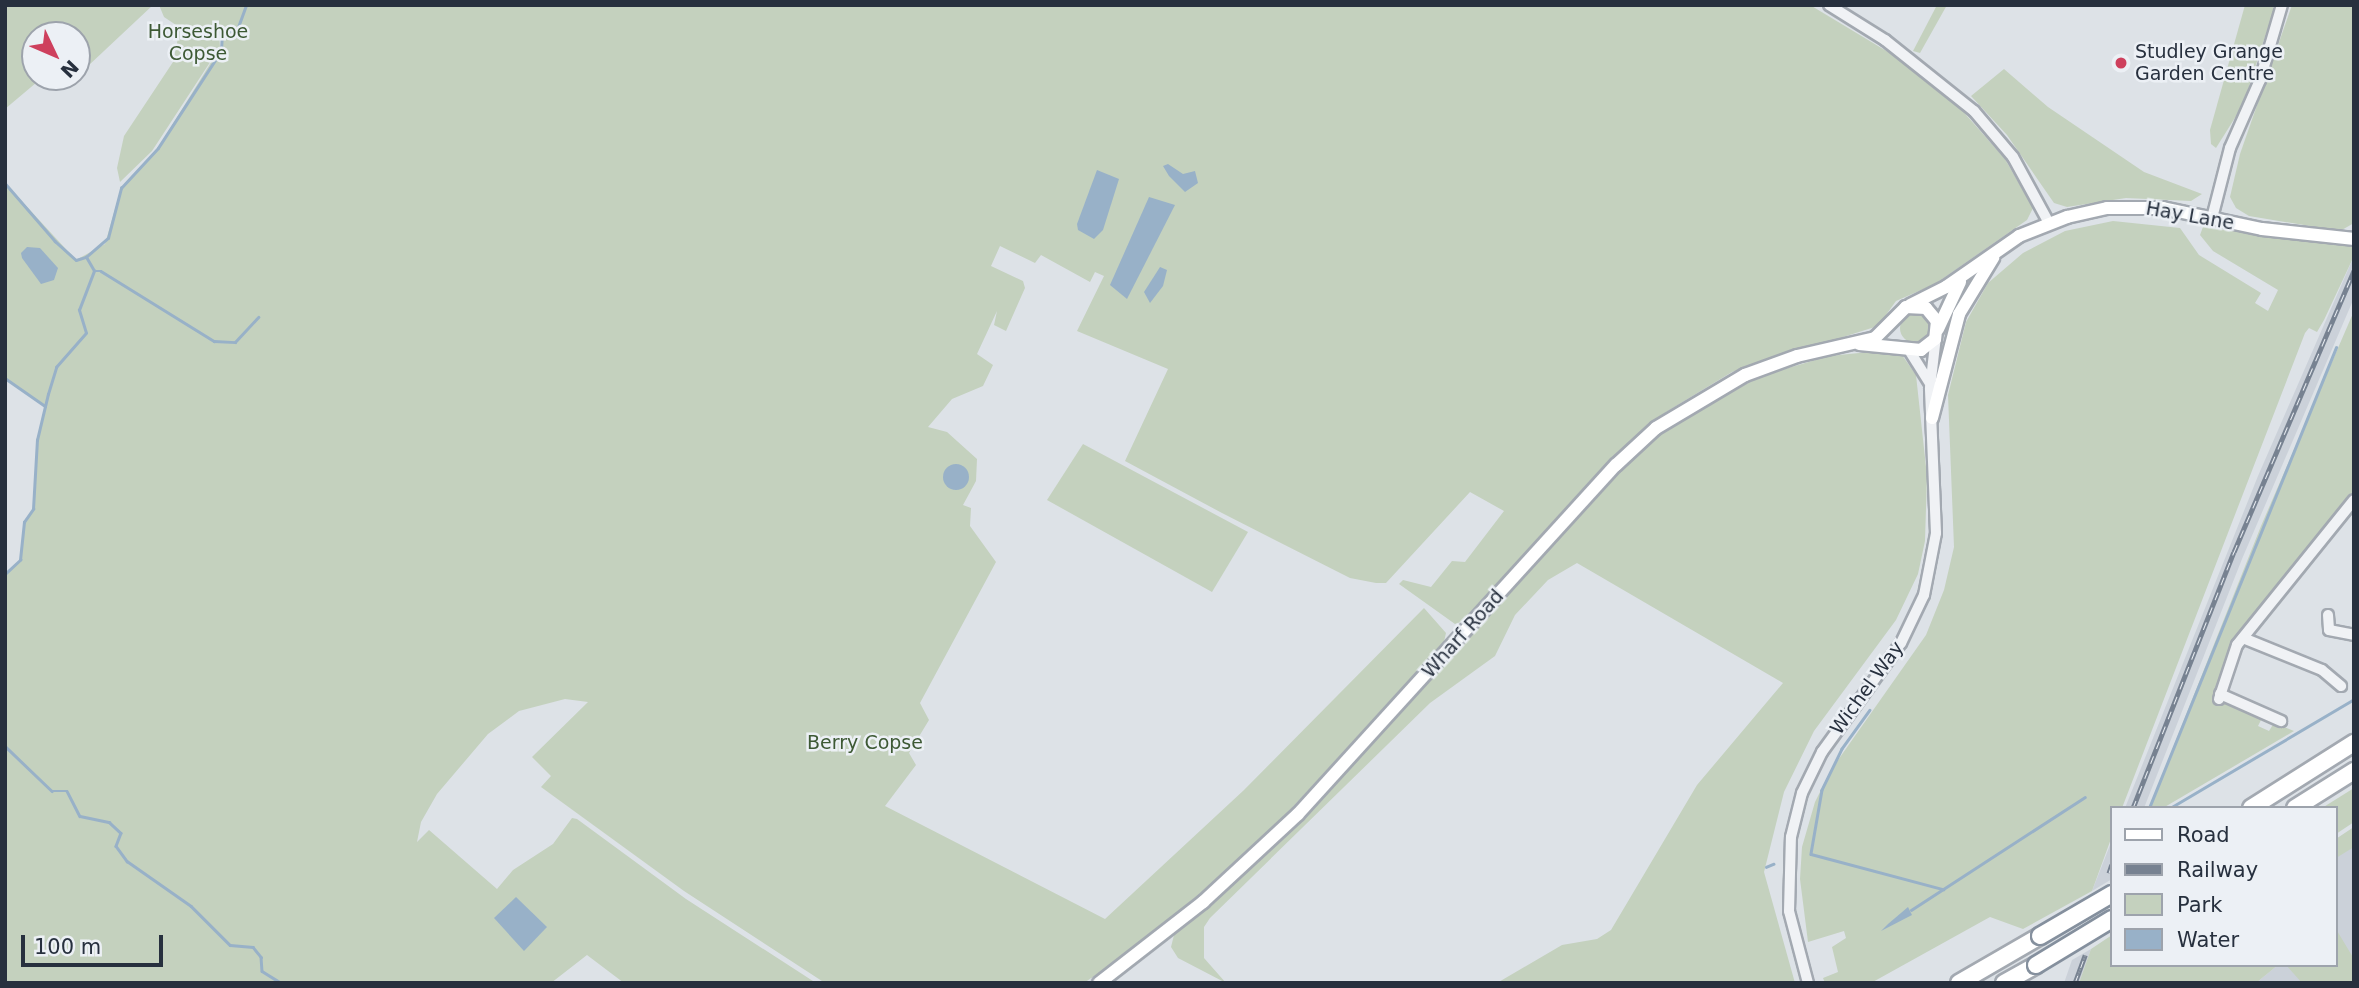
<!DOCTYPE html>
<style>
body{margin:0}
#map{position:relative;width:2359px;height:988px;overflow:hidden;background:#dde2e7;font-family:"DejaVu Sans",sans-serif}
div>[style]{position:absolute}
.built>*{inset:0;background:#cbd1d9}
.green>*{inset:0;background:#c4d1be}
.round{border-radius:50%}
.water>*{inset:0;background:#98b1c8}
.stream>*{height:2.5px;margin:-1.25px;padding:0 1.25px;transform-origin:1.25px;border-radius:1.25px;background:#98b1c8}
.roads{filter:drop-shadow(2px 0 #a3a9b1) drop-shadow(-2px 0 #a3a9b1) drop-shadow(0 2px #a3a9b1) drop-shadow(0 -2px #a3a9b1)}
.minor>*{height:10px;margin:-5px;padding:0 5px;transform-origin:5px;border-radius:5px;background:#f0f2f5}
.major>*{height:12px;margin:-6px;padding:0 6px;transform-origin:6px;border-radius:6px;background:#fff}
.highway>*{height:16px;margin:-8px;padding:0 8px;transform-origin:8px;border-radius:8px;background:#fff}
.rail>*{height:5px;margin-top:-2.5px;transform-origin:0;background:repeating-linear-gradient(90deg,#ecf0f5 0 8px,#778291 0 16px);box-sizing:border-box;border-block:2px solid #778291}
.bridges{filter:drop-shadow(2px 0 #85909e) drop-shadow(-2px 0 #85909e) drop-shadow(0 2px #85909e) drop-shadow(0 -2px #85909e)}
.highway-bridge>*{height:16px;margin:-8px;padding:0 8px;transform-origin:8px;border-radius:8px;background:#fff}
.dots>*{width:19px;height:19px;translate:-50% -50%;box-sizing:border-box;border:4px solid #ecf0f5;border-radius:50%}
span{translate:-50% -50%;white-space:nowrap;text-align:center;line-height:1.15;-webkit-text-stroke:5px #ecf0f5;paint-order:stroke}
.park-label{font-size:19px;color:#3d5934}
.poi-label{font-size:19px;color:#27303e}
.left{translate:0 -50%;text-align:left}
.street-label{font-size:19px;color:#27303e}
.frame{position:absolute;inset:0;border:7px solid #27303e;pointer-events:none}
.legend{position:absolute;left:2110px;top:806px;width:228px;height:161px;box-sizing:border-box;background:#ecf0f5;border:2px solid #9da3ac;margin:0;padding:9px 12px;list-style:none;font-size:21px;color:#27303e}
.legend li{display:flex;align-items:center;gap:14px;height:35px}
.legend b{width:35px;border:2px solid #9da3ac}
.north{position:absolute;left:21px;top:21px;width:70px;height:70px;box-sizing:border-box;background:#ecf0f5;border:2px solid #9da3ac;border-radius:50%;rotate:134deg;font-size:19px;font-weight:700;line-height:28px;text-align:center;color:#27303e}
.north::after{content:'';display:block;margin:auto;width:24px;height:32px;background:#ce405d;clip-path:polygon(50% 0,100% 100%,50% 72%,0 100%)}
.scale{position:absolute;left:21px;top:935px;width:142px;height:32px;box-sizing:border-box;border:4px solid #27303e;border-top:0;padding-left:9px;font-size:21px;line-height:24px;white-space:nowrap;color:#27303e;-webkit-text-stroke:5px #ecf0f5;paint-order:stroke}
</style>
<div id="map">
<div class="built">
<div style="clip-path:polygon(2354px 256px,2354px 298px,2242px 559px,2144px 808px,2125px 808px,2258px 476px)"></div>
<div style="clip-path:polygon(2354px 827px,2354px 983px,2256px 983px,2278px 965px,2336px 965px,2336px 839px)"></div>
<div style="clip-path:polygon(2112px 840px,2112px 879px,2092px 891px)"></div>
<div style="clip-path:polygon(2091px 949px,2079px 983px,2064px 983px,2072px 960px)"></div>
</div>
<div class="green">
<div style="clip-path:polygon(5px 5px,153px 5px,88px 66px,77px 66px,77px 35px,35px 35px,35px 77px,43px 77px,5px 109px)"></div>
<div style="clip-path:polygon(159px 5px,1810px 5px,1893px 55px,1960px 108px,2005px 159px,2033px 208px,2027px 220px,1935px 284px,1896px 301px,1878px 326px,1732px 372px,1666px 412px,1606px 466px,1483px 603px,1466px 620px,1455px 624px,1399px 584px,1403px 580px,1431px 587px,1452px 561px,1465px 562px,1504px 511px,1470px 492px,1386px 583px,1376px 583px,1350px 578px,1222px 513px,1125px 461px,1168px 369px,1077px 331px,1104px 276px,1095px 272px,1090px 282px,1041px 255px,1035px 263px,1000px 246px,991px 266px,1023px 281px,1025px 288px,1006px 331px,994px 325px,997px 311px,977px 354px,993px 365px,983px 386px,952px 399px,928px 427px,947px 432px,977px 459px,976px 481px,963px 505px,971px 508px,970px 526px,996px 562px,920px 703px,929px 720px,909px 753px,916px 765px,885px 806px,1105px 919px,1244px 790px,1424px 608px,1446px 633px,1443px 646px,1259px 843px,1143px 942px,1084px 983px,825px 983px,684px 891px,541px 787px,551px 776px,532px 757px,588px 702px,565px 699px,519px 711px,488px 734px,437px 794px,421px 822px,417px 842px,429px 830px,497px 889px,513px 870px,553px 844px,572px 818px,577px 819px,686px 899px,816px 983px,624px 983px,587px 955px,551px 983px,5px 983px,5px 574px,20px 560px,24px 522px,33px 509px,37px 440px,46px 407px,5px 378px,5px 183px,76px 260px,105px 244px,121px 188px,158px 148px,223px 43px,219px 34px,220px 47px,152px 151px,120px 182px,117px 168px,124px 136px,173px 62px,178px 38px,176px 25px,164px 17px)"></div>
<div style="clip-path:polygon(1937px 5px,1947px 5px,1920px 53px,1913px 51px)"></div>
<div style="clip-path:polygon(2245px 5px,2273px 5px,2273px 12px,2243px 105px,2216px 148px,2211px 144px,2210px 130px)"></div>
<div style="clip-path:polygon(2292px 5px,2354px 5px,2354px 223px,2340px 231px,2249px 216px,2236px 208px,2230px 197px,2240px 154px)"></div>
<div style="clip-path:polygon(2004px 69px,2048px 107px,2144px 172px,2202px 194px,2191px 201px,2126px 198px,2067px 207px,2054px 203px,2007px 135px,1971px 96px)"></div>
<div style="clip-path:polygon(2113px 221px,2180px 228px,2199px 255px,2261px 293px,2255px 303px,2268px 311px,2278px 290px,2213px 251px,2200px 235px,2203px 227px,2354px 245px,2354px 256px,2324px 320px,2317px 332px,2309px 328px,2305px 333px,2122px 808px,2112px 808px,2112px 836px,2092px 891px,2023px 929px,1990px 917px,1871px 983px,1825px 983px,1823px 978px,1838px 972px,1832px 947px,1846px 938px,1844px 931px,1808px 942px,1800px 879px,1802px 847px,1815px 802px,1831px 770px,1926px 635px,1944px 590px,1954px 547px,1948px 395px,1966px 322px,1988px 283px,2023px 253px,2065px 231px)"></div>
<div style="clip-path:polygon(2354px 311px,2354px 493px,2231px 649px,2213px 699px,2263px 716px,2258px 726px,2269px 731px,2274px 723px,2294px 731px,2163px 808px,2149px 808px,2261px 526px)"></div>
<div class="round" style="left:1900px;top:313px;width:30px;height:30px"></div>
<div style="clip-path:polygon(1869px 352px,1902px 355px,1916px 375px,1927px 476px,1925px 541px,1918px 574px,1896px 620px,1814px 731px,1784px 792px,1764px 872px,1795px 983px,1497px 983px,1562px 945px,1597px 939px,1611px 930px,1697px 785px,1783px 683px,1577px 563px,1548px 580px,1515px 615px,1495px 656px,1430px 703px,1210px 918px,1204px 927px,1204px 958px,1226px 983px,1178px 958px,1171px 947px,1174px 935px,1278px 842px,1639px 451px,1686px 415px,1764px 375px,1829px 356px)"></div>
<div style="clip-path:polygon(1083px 444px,1248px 532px,1212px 592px,1047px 500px)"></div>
<div style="clip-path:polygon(2354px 788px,2354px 822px,2336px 834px,2336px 808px,2322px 808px)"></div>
<div style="clip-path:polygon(2354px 827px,2354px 847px,2336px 858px,2336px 839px)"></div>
<div style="clip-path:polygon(2336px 929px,2354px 959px,2354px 983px,2302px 983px,2286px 965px,2336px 965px)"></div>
<div style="clip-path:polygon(2112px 935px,2112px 965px,2278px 965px,2256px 983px,2079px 983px,2091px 949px)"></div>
</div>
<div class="water">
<div style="clip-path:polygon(1168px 164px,1183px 174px,1195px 171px,1198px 183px,1185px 192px,1169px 176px,1163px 166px)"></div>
<div style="clip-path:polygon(1097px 170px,1119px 179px,1103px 230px,1094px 239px,1078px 230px,1077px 224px)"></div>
<div style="clip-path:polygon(1149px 197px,1175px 205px,1127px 299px,1110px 285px)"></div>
<div style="clip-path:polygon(27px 247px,40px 248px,58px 268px,54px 280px,41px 284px,22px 258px,21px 253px)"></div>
<div style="clip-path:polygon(1160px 267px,1167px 270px,1163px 286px,1150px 303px,1144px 292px)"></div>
<div class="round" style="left:943px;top:464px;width:26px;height:26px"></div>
<div style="clip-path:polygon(516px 897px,547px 927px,524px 951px,494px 918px)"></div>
<div style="clip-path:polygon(1908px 907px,1912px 915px,1881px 931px,1888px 924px)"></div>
</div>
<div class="stream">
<div style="left:5px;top:183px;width:77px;rotate:49.2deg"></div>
<div style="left:55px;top:241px;width:28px;rotate:42deg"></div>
<div style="left:76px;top:260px;width:10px;rotate:-17deg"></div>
<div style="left:94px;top:271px;width:16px;rotate:-120deg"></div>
<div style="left:86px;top:257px;width:29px;rotate:-41deg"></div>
<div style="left:108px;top:238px;width:52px;rotate:-75.4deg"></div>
<div style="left:121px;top:188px;width:54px;rotate:-47.2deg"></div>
<div style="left:158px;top:148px;width:116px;rotate:-57deg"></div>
<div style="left:221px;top:51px;width:19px;rotate:-87deg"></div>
<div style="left:222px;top:32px;width:15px;rotate:-8deg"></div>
<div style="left:237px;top:30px;width:27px;rotate:-70deg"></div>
<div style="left:2354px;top:316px;width:6px;rotate:90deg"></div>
<div style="left:5px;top:378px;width:49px;rotate:35deg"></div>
<div style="left:5px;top:574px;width:21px;rotate:-43deg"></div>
<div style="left:20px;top:560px;width:38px;rotate:-84deg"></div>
<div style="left:24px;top:522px;width:16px;rotate:-55deg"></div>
<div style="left:33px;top:509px;width:69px;rotate:-86.7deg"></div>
<div style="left:37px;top:440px;width:47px;rotate:-76.6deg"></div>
<div style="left:48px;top:394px;width:28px;rotate:-73deg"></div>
<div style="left:56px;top:367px;width:45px;rotate:-48.6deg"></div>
<div style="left:86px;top:333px;width:24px;rotate:-107deg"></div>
<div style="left:79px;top:310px;width:42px;rotate:-69deg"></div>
<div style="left:94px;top:271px;width:7px"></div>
<div style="left:101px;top:271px;width:133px;rotate:31.8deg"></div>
<div style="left:214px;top:341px;width:21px;rotate:3deg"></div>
<div style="left:235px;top:342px;width:34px;rotate:-47deg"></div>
<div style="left:1870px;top:710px;width:48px;rotate:125.7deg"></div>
<div style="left:1842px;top:749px;width:46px;rotate:116deg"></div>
<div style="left:1822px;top:790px;width:65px;rotate:99.8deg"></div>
<div style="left:1811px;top:854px;width:137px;rotate:14.9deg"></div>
<div style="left:5px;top:746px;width:65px;rotate:43.8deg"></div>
<div style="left:52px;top:791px;width:15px"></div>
<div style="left:67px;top:791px;width:28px;rotate:63deg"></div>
<div style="left:80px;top:816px;width:30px;rotate:12deg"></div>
<div style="left:109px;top:822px;width:16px;rotate:43deg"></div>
<div style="left:121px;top:833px;width:14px;rotate:111deg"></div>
<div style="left:116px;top:846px;width:19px;rotate:54deg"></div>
<div style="left:127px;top:861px;width:78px;rotate:35.1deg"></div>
<div style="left:191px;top:906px;width:55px;rotate:45deg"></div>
<div style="left:230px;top:945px;width:23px;rotate:5deg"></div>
<div style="left:253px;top:947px;width:13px;rotate:51deg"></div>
<div style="left:261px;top:957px;width:14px;rotate:86deg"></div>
<div style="left:262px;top:971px;width:22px;rotate:32deg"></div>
<div style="left:2149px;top:808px;width:497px;rotate:-67.9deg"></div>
<div style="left:2170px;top:808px;width:214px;rotate:-30.6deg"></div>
<div style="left:1766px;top:867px;width:8px;rotate:-23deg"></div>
<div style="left:1911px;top:910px;width:207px;rotate:-33deg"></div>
</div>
<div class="roads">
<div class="minor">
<div style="left:1829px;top:5px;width:66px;rotate:32deg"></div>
<div style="left:1885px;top:40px;width:114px;rotate:38.6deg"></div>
<div style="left:1974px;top:111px;width:60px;rotate:49.7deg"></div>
<div style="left:2013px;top:157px;width:75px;rotate:61.4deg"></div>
<div style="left:2212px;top:218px;width:72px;rotate:-75.6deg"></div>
<div style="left:2230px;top:148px;width:74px;rotate:-66.2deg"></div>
<div style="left:2260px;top:80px;width:78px;rotate:-73.7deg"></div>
<div style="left:1909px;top:350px;width:38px;rotate:58deg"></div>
<div style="left:2328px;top:615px;width:15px;rotate:86deg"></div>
<div style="left:2329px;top:630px;width:25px;rotate:11deg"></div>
<div style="left:2243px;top:638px;width:85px;rotate:22.1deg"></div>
<div style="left:2322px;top:670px;width:25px;rotate:40deg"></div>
<div style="left:2220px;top:694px;width:67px;rotate:23.9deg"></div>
<div style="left:2219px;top:699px;width:57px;rotate:-71.6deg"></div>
<div style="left:2237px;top:645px;width:186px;rotate:-51.1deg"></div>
<div style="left:1808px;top:983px;width:74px;rotate:-104.8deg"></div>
<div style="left:1789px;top:911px;width:74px;rotate:-88.5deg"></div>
<div style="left:1791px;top:837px;width:45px;rotate:-76deg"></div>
<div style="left:1802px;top:793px;width:46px;rotate:-64deg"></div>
<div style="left:1822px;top:752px;width:135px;rotate:-54.1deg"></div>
<div style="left:1901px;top:643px;width:53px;rotate:-64.4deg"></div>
<div style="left:1924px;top:595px;width:63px;rotate:-79deg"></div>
<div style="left:1936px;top:533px;width:145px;rotate:-92.4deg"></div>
<div style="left:1930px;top:388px;width:52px;rotate:-83.4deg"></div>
</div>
<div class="major">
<div style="left:1910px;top:305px;width:40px;rotate:-26.6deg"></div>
<div style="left:1946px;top:287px;width:89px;rotate:-34.9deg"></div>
<div style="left:2019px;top:236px;width:52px;rotate:-21.6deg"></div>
<div style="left:2067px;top:217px;width:41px;rotate:-12.7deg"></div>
<div style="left:2107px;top:208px;width:56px"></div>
<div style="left:2163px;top:208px;width:101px;rotate:12deg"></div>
<div style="left:2262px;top:229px;width:93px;rotate:6.2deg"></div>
<div style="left:1938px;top:329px;width:52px;rotate:-64.9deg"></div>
<div style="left:1932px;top:418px;width:107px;rotate:-75.4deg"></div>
<div style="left:1959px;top:314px;width:66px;rotate:-58.7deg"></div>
<div style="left:1099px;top:983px;width:132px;rotate:-37.9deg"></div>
<div style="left:1203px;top:902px;width:129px;rotate:-42.8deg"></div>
<div style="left:1298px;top:814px;width:472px;rotate:-47.7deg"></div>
<div style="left:1616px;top:465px;width:54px;rotate:-42.8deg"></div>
<div style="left:1656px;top:428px;width:104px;rotate:-30.8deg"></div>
<div style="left:1745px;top:375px;width:55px;rotate:-20.1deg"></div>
<div style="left:1797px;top:356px;width:80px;rotate:-13deg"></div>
<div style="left:1875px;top:338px;width:44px;rotate:-45deg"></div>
<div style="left:1906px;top:307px;width:20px;rotate:3deg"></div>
<div style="left:1926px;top:308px;width:17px;rotate:50deg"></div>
<div style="left:1937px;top:321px;width:18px;rotate:96deg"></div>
<div style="left:1935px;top:339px;width:18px;rotate:142deg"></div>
<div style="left:1921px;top:350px;width:62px;rotate:-174.5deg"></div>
</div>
<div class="highway">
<div style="left:2251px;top:808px;width:122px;rotate:-32.3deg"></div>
<div style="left:2295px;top:808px;width:70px;rotate:-32.1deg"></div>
<div style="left:1959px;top:983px;width:94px;rotate:-30.1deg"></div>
<div style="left:2004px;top:983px;width:37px;rotate:-29deg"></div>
</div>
</div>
<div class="rail">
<div style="left:2133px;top:808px;width:275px;rotate:-68.5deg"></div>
<div style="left:2234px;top:552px;width:306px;rotate:-66.9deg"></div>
<div style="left:2109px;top:873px;width:9px;rotate:-72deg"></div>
<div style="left:2075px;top:983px;width:30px;rotate:-70deg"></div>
</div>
<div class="bridges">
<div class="highway-bridge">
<div style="left:2040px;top:936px;width:83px;rotate:-30.3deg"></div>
<div style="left:2036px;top:965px;width:89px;rotate:-31.2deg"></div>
</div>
</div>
<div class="dots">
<div style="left:2121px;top:63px;background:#ce405d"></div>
</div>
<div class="park-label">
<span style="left:198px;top:43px">Horseshoe<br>Copse</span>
<span style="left:865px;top:743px">Berry Copse</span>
</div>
<div class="poi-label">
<span class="left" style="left:2135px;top:63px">Studley Grange<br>Garden Centre</span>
</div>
<div class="street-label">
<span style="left:2190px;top:216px;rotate:10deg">Hay Lane</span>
<span style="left:1463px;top:634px;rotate:-48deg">Wharf Road</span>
<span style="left:1867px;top:688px;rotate:-54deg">Wichel Way</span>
</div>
<div class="frame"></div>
<ul class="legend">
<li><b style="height:9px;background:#fff"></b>Road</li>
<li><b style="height:9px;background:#778291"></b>Railway</li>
<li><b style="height:19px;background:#c4d1be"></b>Park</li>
<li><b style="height:19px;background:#98b1c8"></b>Water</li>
</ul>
<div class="north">N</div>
<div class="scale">100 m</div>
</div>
